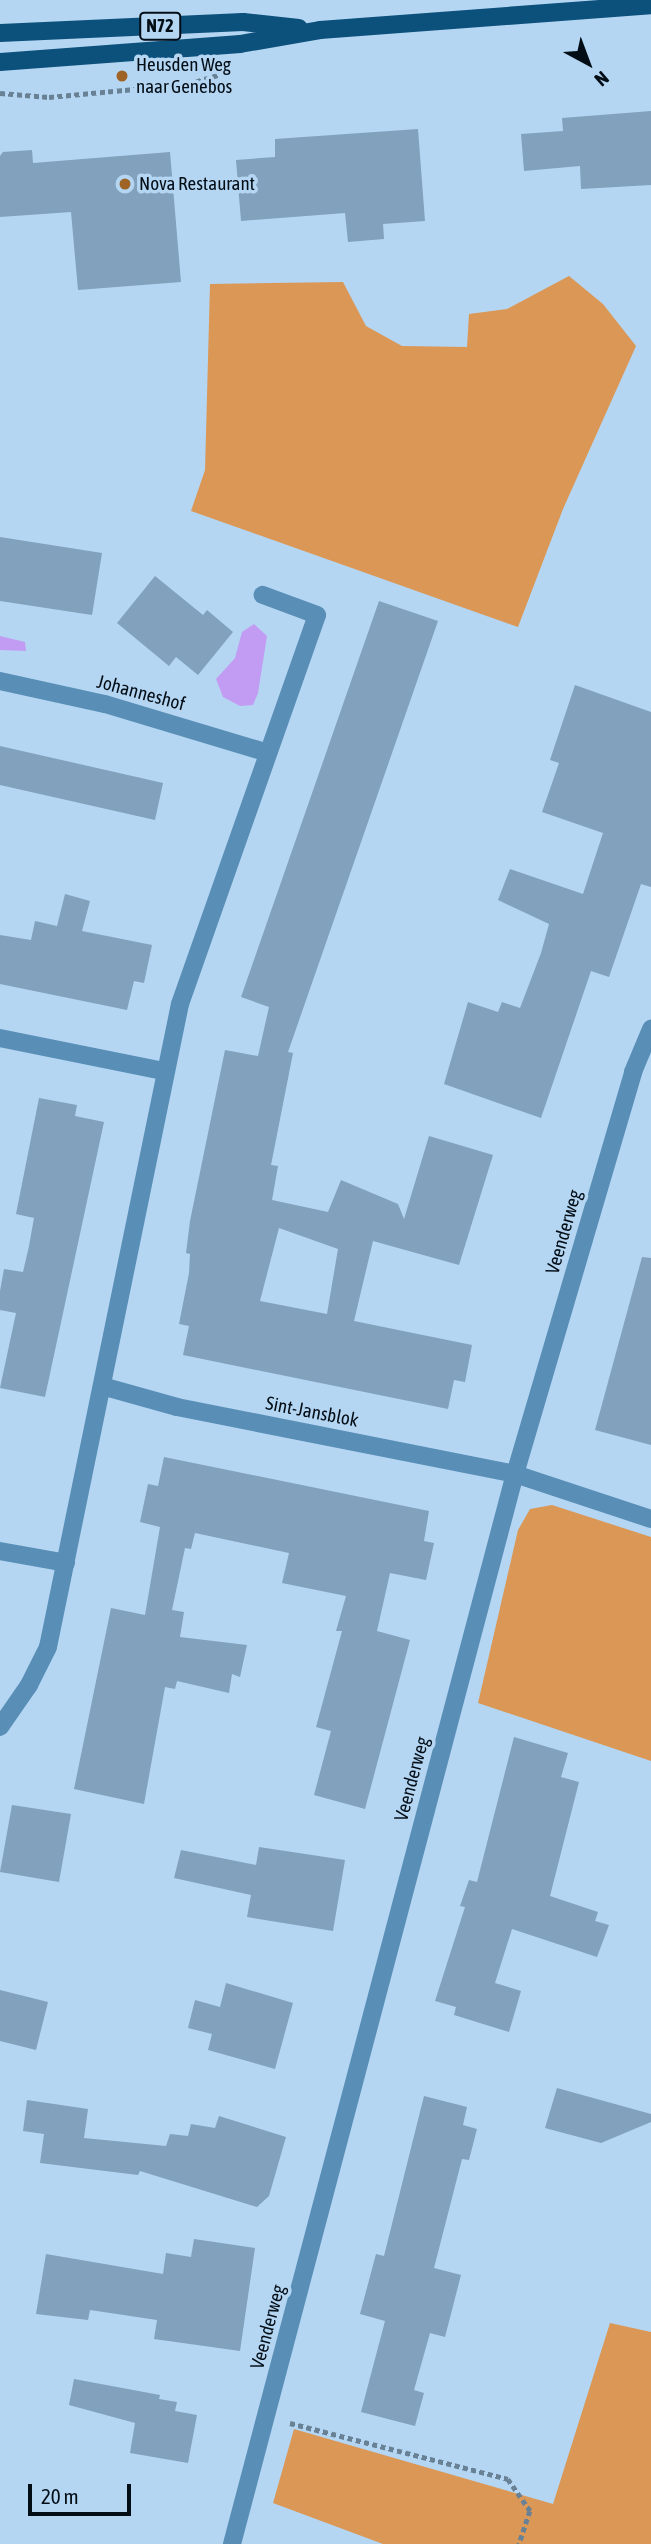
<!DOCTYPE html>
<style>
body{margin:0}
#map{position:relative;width:651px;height:2544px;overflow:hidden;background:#b4d6f2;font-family:"Asap Condensed",sans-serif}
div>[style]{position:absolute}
.green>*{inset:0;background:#db9755}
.water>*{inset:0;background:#c29cf3}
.building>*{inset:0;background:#81a1bc}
.path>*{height:4.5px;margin-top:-2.25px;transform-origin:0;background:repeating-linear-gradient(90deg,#698195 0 5px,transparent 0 8.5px)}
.minor>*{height:18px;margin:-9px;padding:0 9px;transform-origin:9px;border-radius:9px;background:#598eb7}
.major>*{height:18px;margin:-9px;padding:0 9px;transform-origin:9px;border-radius:9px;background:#0c507c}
.dots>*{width:19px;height:19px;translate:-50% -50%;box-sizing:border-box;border:4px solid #b4d6f2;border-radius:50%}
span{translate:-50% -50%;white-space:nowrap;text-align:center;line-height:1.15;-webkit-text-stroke:7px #b4d6f2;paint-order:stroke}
.shield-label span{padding:2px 5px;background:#b4d6f2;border:2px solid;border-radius:5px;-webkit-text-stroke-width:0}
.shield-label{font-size:18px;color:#030d16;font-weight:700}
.poi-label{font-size:19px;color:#030d16}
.left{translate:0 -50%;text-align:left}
.street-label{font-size:19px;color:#030d16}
.north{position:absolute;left:553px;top:28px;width:70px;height:70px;-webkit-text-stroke:5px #b4d6f2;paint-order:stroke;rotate:139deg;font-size:19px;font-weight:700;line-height:28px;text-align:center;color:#030d16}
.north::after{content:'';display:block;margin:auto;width:24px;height:32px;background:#030d16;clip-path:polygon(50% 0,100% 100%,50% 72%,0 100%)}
.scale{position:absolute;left:28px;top:2484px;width:103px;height:32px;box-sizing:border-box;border:4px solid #030d16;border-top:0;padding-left:9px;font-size:21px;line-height:24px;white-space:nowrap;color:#030d16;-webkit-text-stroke:5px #b4d6f2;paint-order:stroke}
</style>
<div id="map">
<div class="green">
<div style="clip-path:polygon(569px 276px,603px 304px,636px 346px,563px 509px,518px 627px,191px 511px,205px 470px,210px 284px,343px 282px,366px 326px,402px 346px,467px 347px,469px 314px,507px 309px)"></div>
<div style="clip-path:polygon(552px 1505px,651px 1537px,651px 1761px,478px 1703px,518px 1530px,530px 1509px)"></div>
<div style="clip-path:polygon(610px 2323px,651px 2332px,651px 2544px,383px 2544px,273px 2503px,294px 2429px,553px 2504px)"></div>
</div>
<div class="water">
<div style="clip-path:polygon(254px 624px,267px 636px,258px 693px,253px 705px,240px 706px,223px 697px,216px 679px,235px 658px,242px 632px)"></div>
<div style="clip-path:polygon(0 636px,25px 642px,26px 651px,0 650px)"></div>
</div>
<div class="building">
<div style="clip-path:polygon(651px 111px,651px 185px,581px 189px,580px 166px,524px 171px,521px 134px,563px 131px,562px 118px)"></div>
<div style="clip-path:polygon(418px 129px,425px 221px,383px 224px,384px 239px,348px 242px,345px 213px,241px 221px,236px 160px,275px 157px,275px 139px)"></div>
<div style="clip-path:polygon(32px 150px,33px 163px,170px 152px,181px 282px,78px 290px,71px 212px,0 217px,0 156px,3px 152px)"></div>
<div style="clip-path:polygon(0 537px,102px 553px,92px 615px,0 601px)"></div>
<div style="clip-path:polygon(155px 576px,203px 615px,207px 610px,233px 632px,198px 675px,176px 657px,169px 666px,117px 623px)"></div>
<div style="clip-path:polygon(evenodd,379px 601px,438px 621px,288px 1052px,293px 1053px,271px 1165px,278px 1166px,272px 1200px,328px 1212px,341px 1180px,398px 1204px,404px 1219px,429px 1136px,493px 1155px,459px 1265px,373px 1241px,354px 1321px,472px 1345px,465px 1382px,454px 1380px,448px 1409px,183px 1355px,189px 1326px,179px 1324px,189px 1273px,190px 1254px,186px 1253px,190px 1221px,225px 1050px,258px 1056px,269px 1007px,241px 997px,379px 601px,279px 1228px,338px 1249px,327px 1314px,260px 1301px,279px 1228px)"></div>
<div style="clip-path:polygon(575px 685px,651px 712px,651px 887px,641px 884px,609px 977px,591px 971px,541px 1118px,444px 1084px,468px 1002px,498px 1012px,502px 1002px,520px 1008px,541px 953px,549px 924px,498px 900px,510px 869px,583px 894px,603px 833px,542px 812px,559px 763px,550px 760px)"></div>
<div style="clip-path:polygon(0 746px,163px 783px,155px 820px,0 785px)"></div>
<div style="clip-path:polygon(65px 894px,90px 901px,82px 931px,152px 945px,144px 983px,134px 981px,127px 1010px,0 984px,0 935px,31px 940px,35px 921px,57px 926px)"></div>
<div style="clip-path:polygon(39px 1098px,77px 1105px,75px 1116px,104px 1122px,45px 1397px,0 1388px,16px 1313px,0 1310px,0 1291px,4px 1269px,23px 1272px,29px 1246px,34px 1218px,16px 1214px)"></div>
<div style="clip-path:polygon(642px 1257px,651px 1258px,651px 1445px,595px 1430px)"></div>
<div style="clip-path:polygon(164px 1457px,429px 1511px,424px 1541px,434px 1543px,426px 1580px,390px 1573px,377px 1631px,410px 1640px,365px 1809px,314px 1795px,331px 1731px,316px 1727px,342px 1631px,336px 1631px,346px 1596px,282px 1583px,289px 1553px,195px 1533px,191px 1549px,185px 1548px,172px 1610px,184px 1612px,180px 1637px,247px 1645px,240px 1677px,232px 1674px,229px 1693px,177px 1681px,175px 1689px,165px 1687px,144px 1804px,74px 1789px,111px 1608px,145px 1615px,160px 1527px,140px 1522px,148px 1484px,158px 1486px)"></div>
<div style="clip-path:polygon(514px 1737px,568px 1753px,561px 1777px,579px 1782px,550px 1896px,598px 1912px,595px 1921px,609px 1925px,597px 1957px,512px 1929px,495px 1983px,521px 1991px,509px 2032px,454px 2015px,456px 2007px,435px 2001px,465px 1907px,460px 1906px,469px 1880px,477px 1882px)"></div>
<div style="clip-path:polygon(12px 1805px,71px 1814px,59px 1882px,0 1872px)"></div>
<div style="clip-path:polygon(259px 1847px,345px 1860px,333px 1931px,247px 1917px,251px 1895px,174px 1878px,181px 1850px,256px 1865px)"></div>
<div style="clip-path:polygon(226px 1983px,293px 2003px,275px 2069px,208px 2050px,212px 2034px,188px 2028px,195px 2000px,220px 2007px)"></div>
<div style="clip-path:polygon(0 1990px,48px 2002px,36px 2050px,0 2041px)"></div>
<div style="clip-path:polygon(557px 2088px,651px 2114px,651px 2122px,601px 2143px,545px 2128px)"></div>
<div style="clip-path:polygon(424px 2096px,467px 2107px,463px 2125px,477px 2129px,469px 2160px,462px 2159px,434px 2268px,461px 2275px,445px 2337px,430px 2333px,414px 2390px,424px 2393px,415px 2426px,361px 2412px,385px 2321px,360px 2314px,376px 2254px,384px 2256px)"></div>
<div style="clip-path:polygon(27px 2100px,88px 2109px,84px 2138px,166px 2146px,170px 2134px,188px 2136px,191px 2124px,215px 2128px,219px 2116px,286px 2137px,269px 2196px,257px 2207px,140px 2171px,138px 2175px,40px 2163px,44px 2134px,23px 2131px)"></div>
<div style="clip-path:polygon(194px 2239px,255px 2248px,240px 2351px,154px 2339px,157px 2320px,90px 2310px,88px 2320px,36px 2314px,46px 2254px,163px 2274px,166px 2253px,191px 2257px)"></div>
<div style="clip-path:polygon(74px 2379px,160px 2395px,159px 2399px,177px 2402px,175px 2411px,197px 2415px,188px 2463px,130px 2453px,135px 2423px,69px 2405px)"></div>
</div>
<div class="path">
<div style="left:0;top:93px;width:49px;rotate:4.7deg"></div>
<div style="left:49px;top:97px;width:140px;rotate:-5.3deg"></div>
<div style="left:188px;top:84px;width:34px;rotate:-17deg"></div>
<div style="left:290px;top:2423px;width:225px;rotate:14.4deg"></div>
<div style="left:508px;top:2479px;width:39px;rotate:55deg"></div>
<div style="left:530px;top:2511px;width:35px;rotate:108deg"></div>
</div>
<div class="minor">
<div style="left:0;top:681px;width:107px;rotate:12.4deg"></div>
<div style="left:105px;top:704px;width:170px;rotate:16.7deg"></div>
<div style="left:0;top:1038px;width:166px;rotate:11.4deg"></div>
<div style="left:102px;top:1386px;width:78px;rotate:15.6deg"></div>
<div style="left:177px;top:1407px;width:345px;rotate:11.2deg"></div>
<div style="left:515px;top:1474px;width:143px;rotate:18.3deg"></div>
<div style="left:0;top:1551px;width:67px;rotate:10.3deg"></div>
<div style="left:0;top:1727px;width:51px;rotate:-55.4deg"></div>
<div style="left:29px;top:1685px;width:42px;rotate:-63.4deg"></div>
<div style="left:48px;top:1647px;width:656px;rotate:-78.4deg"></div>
<div style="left:180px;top:1004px;width:412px;rotate:-70.6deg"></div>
<div style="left:317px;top:615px;width:58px;rotate:-159.7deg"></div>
<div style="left:232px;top:2544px;width:1107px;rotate:-75.19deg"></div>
<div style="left:515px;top:1474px;width:419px;rotate:-73.6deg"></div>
<div style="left:633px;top:1072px;width:47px;rotate:-67.3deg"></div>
</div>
<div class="major">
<div style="left:0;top:33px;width:243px;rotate:-2.6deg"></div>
<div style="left:243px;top:22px;width:56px;rotate:6.1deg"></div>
<div style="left:0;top:62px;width:241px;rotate:-4.3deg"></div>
<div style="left:240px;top:44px;width:81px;rotate:-9.9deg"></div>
<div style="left:320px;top:30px;width:332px;rotate:-4.3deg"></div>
</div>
<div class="dots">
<div style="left:122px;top:76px;background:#9f6425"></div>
<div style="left:125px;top:184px;background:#9f6425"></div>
</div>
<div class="shield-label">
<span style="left:160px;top:26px">N72</span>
</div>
<div class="poi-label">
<span class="left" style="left:136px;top:76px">Heusden Weg<br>naar Genebos</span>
<span class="left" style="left:139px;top:184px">Nova Restaurant</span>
</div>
<div class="street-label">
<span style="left:141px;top:693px;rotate:15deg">Johanneshof</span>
<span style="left:564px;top:1232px;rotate:-74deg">Veenderweg</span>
<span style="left:312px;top:1412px;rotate:11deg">Sint-Jansblok</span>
<span style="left:412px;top:1779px;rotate:-75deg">Veenderweg</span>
<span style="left:268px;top:2327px;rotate:-75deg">Veenderweg</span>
</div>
<div class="north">N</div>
<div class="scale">20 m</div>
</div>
